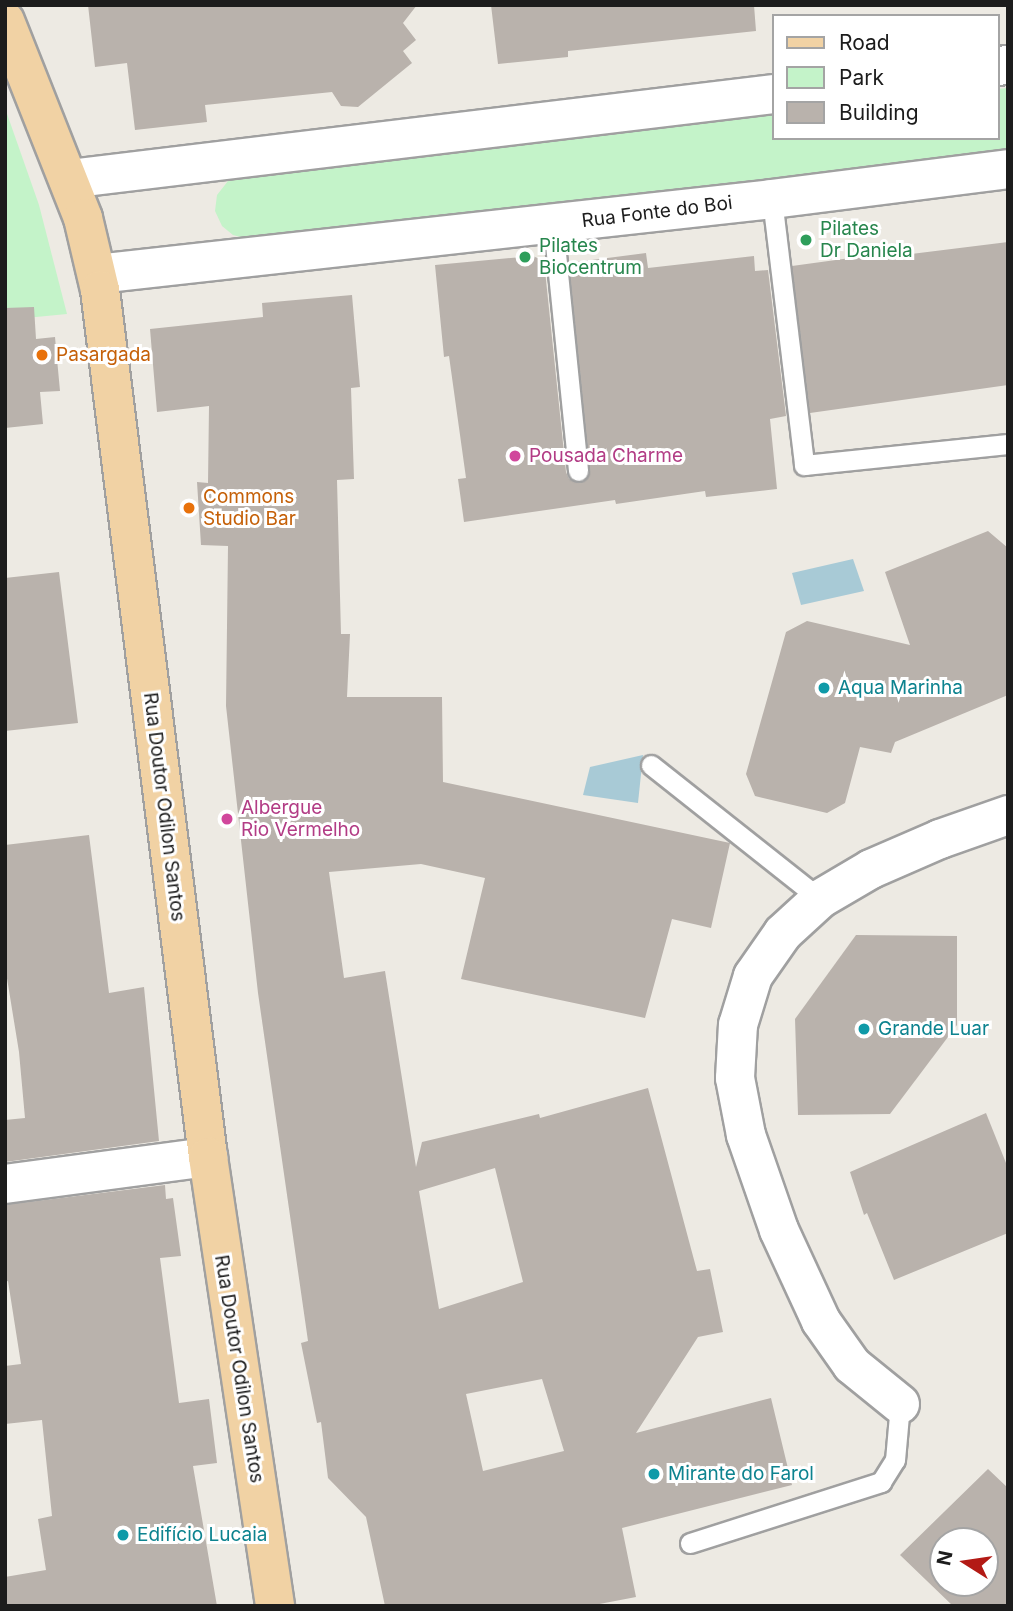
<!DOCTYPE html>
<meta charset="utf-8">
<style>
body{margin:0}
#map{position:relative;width:1013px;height:1611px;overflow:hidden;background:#edeae3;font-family:Inter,sans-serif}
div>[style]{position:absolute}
.park>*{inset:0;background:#c4f3c9}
.water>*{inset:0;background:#a8cad6}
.building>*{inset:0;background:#b9b2ac}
.roads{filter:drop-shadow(2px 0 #a0a0a0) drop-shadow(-2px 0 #a0a0a0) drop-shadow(0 2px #a0a0a0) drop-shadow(0 -2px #a0a0a0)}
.lane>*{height:19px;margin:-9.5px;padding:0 9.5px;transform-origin:9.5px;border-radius:9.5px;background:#fff}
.street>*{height:38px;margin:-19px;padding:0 19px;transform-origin:19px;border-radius:19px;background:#fff}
.primary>*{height:38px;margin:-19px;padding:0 19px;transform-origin:19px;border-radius:19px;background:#f1d2a4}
.dots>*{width:19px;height:19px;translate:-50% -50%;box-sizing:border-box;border:4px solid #fff;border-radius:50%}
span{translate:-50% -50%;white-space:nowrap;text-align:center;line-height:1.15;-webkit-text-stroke:6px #fff;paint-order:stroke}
.street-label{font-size:19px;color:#1c1c1c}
.leisure-label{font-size:19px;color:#27864d}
.left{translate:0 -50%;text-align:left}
.food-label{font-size:19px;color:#c56008}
.hotel-label{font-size:19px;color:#b23c85}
.culture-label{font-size:19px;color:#0d838f}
.frame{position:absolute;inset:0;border:7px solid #1c1c1c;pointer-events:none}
.legend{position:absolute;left:772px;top:14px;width:228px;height:126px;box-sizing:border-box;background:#fff;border:2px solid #a4a4a4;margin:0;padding:9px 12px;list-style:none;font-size:21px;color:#1c1c1c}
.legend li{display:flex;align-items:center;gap:14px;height:35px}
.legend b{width:35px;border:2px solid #a4a4a4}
.north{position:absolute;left:929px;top:1527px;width:70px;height:70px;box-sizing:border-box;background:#fff;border:2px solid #a4a4a4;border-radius:50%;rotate:282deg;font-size:19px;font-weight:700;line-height:28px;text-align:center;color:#1c1c1c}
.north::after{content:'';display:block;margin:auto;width:24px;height:32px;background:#b31a15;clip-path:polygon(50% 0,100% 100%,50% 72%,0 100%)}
</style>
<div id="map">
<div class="park">
<div style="clip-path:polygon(1008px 88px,1008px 152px,251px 240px,233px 235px,222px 226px,215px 211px,217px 195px,228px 181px,245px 173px,773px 114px,773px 138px,997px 138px,997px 89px)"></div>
<div style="clip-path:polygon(5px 108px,39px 205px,67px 314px,5px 320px)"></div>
</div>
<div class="water">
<div style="clip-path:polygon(853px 559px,864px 591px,801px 605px,792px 573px)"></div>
<div style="clip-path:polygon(643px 755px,638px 803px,583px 795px,590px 767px)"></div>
</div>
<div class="building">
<div style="clip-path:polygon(88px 5px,417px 5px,403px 23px,416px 40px,403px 51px,412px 63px,358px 107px,341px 106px,332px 92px,205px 105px,207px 122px,135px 130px,127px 63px,95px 67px)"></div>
<div style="clip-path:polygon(491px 5px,754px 5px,756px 31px,568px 51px,568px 57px,498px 64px)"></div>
<div style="clip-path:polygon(1008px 242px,1008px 385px,810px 413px,792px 266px,894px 252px,895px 256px)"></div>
<div style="clip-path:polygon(646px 253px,648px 268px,754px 256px,755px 271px,768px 270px,786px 416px,770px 419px,777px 489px,706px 497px,705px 491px,616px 504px,615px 500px,464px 522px,458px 479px,466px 478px,449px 356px,444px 357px,435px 265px,533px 256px,544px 261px,566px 472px,569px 479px,579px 483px,586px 480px,590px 470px,569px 263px)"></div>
<div style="clip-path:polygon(evenodd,352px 295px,360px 387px,351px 388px,354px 479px,337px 480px,341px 634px,350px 634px,347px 697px,442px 697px,443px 782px,730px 843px,711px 928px,672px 919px,645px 1018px,461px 979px,485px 878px,421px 864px,329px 872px,344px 978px,385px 971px,416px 1167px,422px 1142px,539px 1114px,540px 1118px,648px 1088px,697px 1271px,710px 1269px,723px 1332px,698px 1337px,636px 1433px,771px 1398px,792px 1485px,622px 1528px,636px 1597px,589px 1606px,385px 1606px,366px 1517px,328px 1478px,321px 1422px,317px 1423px,301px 1343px,308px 1341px,258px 993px,226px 706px,228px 546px,201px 545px,197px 482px,208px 483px,209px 406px,157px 412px,150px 329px,263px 317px,262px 303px,352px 295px,495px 1168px,523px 1282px,439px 1309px,419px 1191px,495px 1168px,352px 295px,542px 1379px,564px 1451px,483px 1471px,466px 1394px,542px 1379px)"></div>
<div style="clip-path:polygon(34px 307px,36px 339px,55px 337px,60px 391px,40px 392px,43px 424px,5px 428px,5px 308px)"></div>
<div style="clip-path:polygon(988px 531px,1008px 548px,1008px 695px,895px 742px,891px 753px,860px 747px,845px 803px,827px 813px,755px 796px,746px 774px,786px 632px,807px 621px,910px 645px,885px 572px)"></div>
<div style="clip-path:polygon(59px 572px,78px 723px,5px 731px,5px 578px)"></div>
<div style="clip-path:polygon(89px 835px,109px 993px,144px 987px,159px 1141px,5px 1162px,5px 1120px,25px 1118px,19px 1052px,5px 966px,5px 845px)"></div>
<div style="clip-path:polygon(856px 935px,957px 936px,957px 1025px,890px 1114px,798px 1115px,795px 1019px)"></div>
<div style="clip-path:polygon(986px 1113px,1008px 1168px,1008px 1233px,894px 1280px,867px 1213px,864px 1215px,850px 1172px)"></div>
<div style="clip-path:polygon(165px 1185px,166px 1199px,173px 1198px,181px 1256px,160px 1258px,179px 1403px,209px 1399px,217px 1463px,193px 1466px,217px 1606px,5px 1606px,5px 1577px,46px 1570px,38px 1519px,52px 1516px,42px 1420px,5px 1424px,5px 1366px,21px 1364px,8px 1281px,5px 1282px,5px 1205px)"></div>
<div style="clip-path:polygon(evenodd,988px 1469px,1008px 1488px,1008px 1606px,953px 1606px,900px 1555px,988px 1469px,943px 1541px,985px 1541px,985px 1583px,943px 1583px,943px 1541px)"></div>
</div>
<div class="roads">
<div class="lane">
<div style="left:772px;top:199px;width:268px;rotate:83.1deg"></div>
<div style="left:804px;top:465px;width:205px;rotate:-5.9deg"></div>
<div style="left:553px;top:224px;width:248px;rotate:84.2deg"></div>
<div style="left:651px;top:765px;width:216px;rotate:38.4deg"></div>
<div style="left:690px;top:1543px;width:201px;rotate:-17.7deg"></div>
<div style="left:881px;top:1482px;width:26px;rotate:-58deg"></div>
<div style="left:895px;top:1460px;width:56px;rotate:-84.9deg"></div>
</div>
<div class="street">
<div style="left:997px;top:66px;width:11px;rotate:-5deg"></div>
<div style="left:69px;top:179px;width:709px;rotate:-6.88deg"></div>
<div style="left:97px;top:274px;width:679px;rotate:-6.34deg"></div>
<div style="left:772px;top:199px;width:238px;rotate:-7.2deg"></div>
<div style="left:5px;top:1184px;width:205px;rotate:-7.6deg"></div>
<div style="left:900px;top:1404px;width:62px;rotate:-140.9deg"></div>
<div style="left:852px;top:1365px;width:54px;rotate:-125.2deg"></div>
<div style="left:821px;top:1321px;width:100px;rotate:-114.8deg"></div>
<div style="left:779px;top:1230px;width:101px;rotate:-109.2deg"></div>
<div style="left:746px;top:1135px;width:58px;rotate:-100.9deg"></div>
<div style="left:735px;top:1078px;width:53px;rotate:-86.8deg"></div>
<div style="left:738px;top:1025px;width:51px;rotate:-73deg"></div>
<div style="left:753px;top:976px;width:52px;rotate:-55.1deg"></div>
<div style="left:783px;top:933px;width:50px;rotate:-42.6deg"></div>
<div style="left:820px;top:899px;width:59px;rotate:-30.5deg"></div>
<div style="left:871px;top:869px;width:75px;rotate:-23.5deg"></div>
<div style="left:940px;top:839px;width:72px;rotate:-19.4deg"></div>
</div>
<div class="primary">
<div style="left:5px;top:21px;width:212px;rotate:68.4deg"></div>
<div style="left:83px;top:218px;width:74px;rotate:76.7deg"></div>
<div style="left:100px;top:290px;width:874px;rotate:82.9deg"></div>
<div style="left:208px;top:1157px;width:454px;rotate:81.5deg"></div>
</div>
</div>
<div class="dots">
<div style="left:806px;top:240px;background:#2e9e5b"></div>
<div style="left:525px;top:257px;background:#2e9e5b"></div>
<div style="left:42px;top:355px;background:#e8710a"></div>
<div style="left:515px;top:456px;background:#d1479c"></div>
<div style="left:189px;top:508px;background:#e8710a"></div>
<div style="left:824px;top:688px;background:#0f9aa8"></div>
<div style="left:227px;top:819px;background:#d1479c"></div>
<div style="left:864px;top:1029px;background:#0f9aa8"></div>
<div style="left:654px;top:1474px;background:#0f9aa8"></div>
<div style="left:123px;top:1535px;background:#0f9aa8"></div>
</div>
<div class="street-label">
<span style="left:657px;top:212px;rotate:-7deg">Rua Fonte do Boi</span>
<span style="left:164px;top:807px;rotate:83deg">Rua Doutor Odilon Santos</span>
<span style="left:239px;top:1369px;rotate:81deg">Rua Doutor Odilon Santos</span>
</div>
<div class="leisure-label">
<span class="left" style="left:820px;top:240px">Pilates<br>Dr Daniela</span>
<span class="left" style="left:539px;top:257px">Pilates<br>Biocentrum</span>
</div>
<div class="food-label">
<span class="left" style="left:56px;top:355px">Pasargada</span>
<span class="left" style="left:203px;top:508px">Commons<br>Studio Bar</span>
</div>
<div class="hotel-label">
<span class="left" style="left:529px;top:456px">Pousada Charme</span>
<span class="left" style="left:241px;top:819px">Albergue<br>Rio Vermelho</span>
</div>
<div class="culture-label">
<span class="left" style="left:838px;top:688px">Aqua Marinha</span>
<span class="left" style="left:878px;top:1029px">Grande Luar</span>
<span class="left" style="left:668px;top:1474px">Mirante do Farol</span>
<span class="left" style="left:137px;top:1535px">Edifício Lucaia</span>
</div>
<div class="frame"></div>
<ul class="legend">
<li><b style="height:9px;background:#f1d2a4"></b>Road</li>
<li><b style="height:19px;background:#c4f3c9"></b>Park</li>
<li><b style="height:19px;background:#b9b2ac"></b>Building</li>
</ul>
<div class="north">N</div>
</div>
